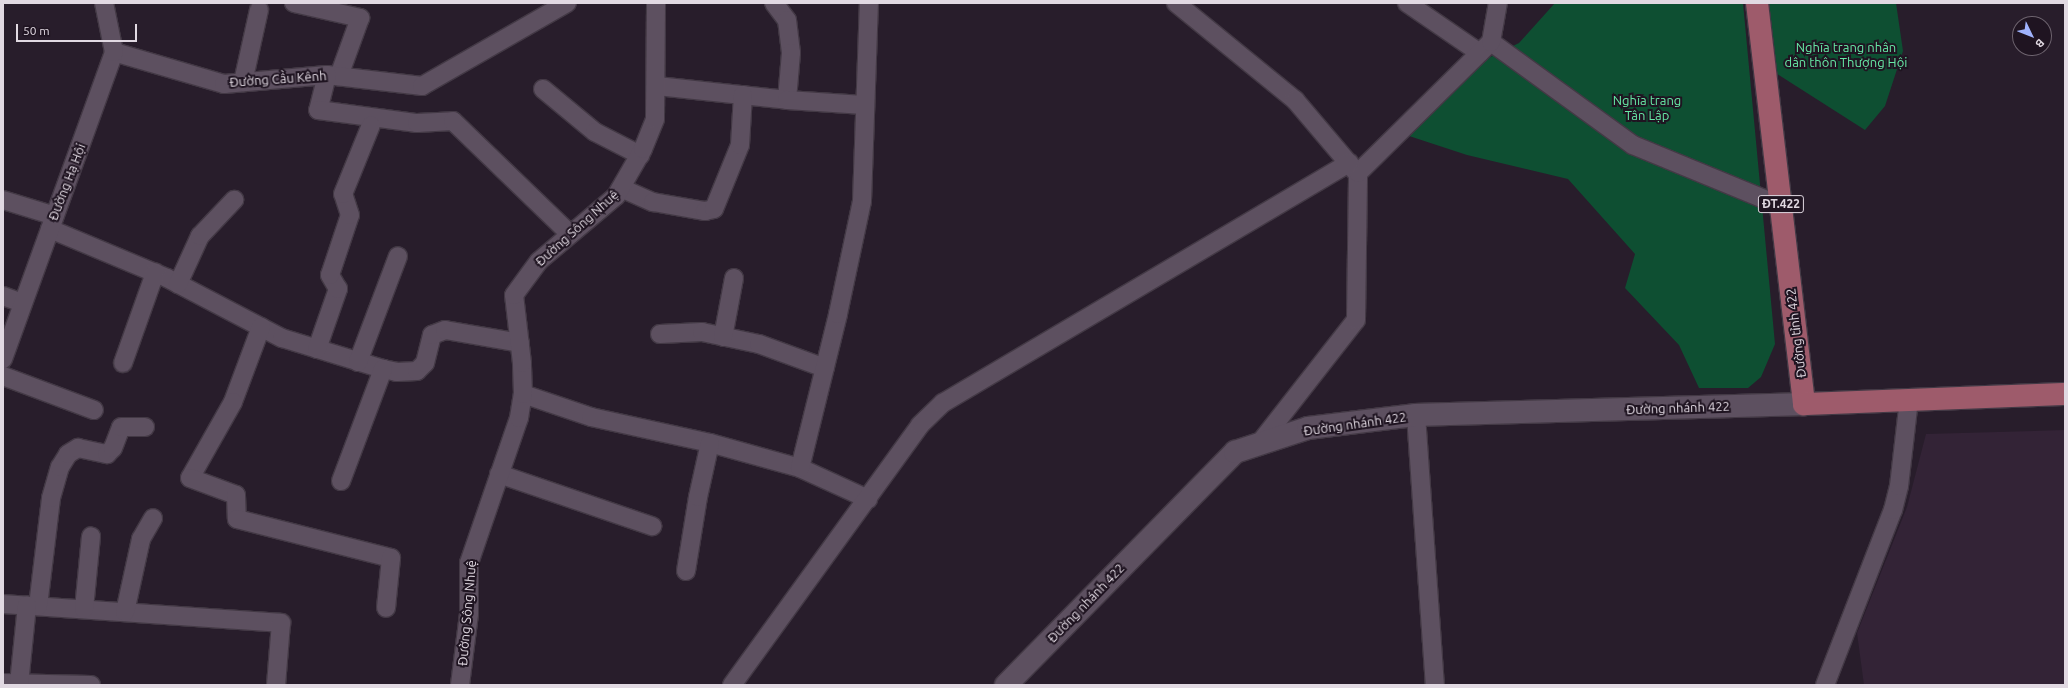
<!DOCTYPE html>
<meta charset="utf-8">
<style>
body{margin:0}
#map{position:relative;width:2068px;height:688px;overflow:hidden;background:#281d2b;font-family:Ubuntu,sans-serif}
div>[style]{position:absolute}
.built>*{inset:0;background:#332336}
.green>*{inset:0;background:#0e4f32}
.roads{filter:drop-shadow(1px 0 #433945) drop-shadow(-1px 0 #433945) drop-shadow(0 1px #433945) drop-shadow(0 -1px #433945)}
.minor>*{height:18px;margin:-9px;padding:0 9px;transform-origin:9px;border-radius:9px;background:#5d5060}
.tertiary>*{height:22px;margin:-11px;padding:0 11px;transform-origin:11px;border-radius:11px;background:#5d5060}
.primary>*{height:22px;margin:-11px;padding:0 11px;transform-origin:11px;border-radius:11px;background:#9e5b6b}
span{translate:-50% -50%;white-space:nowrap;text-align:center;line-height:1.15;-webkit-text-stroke:4px #1f1421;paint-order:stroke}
.shield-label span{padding:1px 3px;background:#1f1421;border:1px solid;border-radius:3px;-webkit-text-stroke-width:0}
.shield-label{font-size:12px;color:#e1d9e2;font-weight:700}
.park-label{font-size:13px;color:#67e9a6}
.street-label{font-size:13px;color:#e1d9e2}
.frame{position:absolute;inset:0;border:4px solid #e1d9e2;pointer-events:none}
.north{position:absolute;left:2012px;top:16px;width:40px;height:40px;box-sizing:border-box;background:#1f1421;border:1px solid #6d636e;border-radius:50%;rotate:133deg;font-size:11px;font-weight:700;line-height:16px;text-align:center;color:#e1d9e2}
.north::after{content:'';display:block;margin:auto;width:14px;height:18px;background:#a0b3fd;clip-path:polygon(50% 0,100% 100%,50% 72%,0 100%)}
.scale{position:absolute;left:16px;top:24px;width:121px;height:18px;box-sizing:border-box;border:2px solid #e1d9e2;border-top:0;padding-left:5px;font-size:12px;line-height:14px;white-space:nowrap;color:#e1d9e2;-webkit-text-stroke:3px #1f1421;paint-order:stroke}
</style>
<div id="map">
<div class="built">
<div style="clip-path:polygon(2065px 430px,2065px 685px,1864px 685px,1857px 633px,1907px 507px,1926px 434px)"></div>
</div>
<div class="green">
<div style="clip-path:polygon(1555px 3px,1743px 3px,1775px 344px,1761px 377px,1748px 388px,1699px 388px,1679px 345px,1625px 288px,1635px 254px,1568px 179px,1467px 155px,1403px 134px,1474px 65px,1519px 43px)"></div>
<div style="clip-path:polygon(1769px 3px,1896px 3px,1903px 51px,1885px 106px,1865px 130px,1774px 72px)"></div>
</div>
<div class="roads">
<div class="minor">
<div style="left:294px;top:3px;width:68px;rotate:12.8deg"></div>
<div style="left:360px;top:18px;width:62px;rotate:109.9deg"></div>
<div style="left:774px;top:3px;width:21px;rotate:53deg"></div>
<div style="left:787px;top:20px;width:33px;rotate:83deg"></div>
<div style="left:791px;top:53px;width:47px;rotate:94.9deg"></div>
<div style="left:1176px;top:3px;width:154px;rotate:39.2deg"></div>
<div style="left:1295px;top:100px;width:96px;rotate:49.7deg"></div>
<div style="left:1407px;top:3px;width:88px;rotate:34.4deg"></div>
<div style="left:1491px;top:42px;width:175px;rotate:36deg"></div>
<div style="left:1633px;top:145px;width:160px;rotate:22.4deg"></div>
<div style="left:114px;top:52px;width:115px;rotate:16.2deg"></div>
<div style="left:224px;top:84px;width:103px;rotate:-5deg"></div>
<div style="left:327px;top:75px;width:96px;rotate:6.6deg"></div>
<div style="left:422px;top:86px;width:167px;rotate:-29.8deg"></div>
<div style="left:327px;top:75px;width:36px;rotate:104deg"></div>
<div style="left:318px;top:110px;width:100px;rotate:7.5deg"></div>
<div style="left:417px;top:123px;width:36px;rotate:-3deg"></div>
<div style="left:453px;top:121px;width:163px;rotate:44deg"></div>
<div style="left:243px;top:82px;width:74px;rotate:-77.5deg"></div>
<div style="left:657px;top:86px;width:131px;rotate:6.1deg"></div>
<div style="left:787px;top:100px;width:77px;rotate:3.7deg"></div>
<div style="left:543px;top:89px;width:67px;rotate:39.6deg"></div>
<div style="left:595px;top:132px;width:51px;rotate:27.1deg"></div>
<div style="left:621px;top:188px;width:35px;rotate:24deg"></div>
<div style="left:653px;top:202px;width:53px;rotate:9.8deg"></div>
<div style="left:705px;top:211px;width:9px;rotate:-13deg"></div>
<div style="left:714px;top:209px;width:69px;rotate:-67.9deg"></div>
<div style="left:740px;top:145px;width:50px;rotate:-86.6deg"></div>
<div style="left:3px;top:200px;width:54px;rotate:17.1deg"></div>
<div style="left:50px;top:229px;width:127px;rotate:22.7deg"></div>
<div style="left:167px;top:278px;width:130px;rotate:27.6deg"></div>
<div style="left:282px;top:338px;width:106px;rotate:17.1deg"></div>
<div style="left:383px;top:369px;width:14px;rotate:12deg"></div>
<div style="left:397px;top:372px;width:20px;rotate:-3deg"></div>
<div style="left:417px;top:371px;width:11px;rotate:-45deg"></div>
<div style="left:425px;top:363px;width:29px;rotate:-76deg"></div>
<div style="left:432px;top:335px;width:14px;rotate:-21deg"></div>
<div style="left:445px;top:330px;width:76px;rotate:9.8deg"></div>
<div style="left:178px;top:284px;width:53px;rotate:-65.4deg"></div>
<div style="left:200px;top:236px;width:50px;rotate:-46.6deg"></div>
<div style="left:3px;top:296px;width:20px;rotate:20deg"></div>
<div style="left:261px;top:327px;width:80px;rotate:110.5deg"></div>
<div style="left:233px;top:402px;width:87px;rotate:119.5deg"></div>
<div style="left:190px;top:478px;width:49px;rotate:20.3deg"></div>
<div style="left:236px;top:495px;width:24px;rotate:88deg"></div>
<div style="left:237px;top:519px;width:159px;rotate:14.2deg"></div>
<div style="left:391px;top:558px;width:50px;rotate:95.7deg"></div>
<div style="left:660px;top:334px;width:42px;rotate:-2.7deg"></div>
<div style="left:702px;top:332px;width:58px;rotate:11.9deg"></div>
<div style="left:759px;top:344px;width:70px;rotate:20deg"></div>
<div style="left:723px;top:337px;width:60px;rotate:-79.4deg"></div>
<div style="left:317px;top:349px;width:64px;rotate:-70.7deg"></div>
<div style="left:338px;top:289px;width:16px;rotate:-120deg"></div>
<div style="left:330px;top:275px;width:63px;rotate:-71.6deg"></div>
<div style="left:350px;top:215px;width:22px;rotate:-108deg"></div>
<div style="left:343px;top:194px;width:74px;rotate:-67.9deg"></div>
<div style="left:3px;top:359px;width:326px;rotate:-70.1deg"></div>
<div style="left:114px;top:52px;width:50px;rotate:-101.5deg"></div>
<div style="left:358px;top:362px;width:113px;rotate:-69.3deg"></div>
<div style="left:123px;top:363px;width:96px;rotate:-70.4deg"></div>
<div style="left:3px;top:376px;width:97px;rotate:20.5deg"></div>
<div style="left:523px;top:394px;width:72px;rotate:18.7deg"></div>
<div style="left:591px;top:417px;width:122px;rotate:12.3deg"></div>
<div style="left:710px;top:443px;width:93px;rotate:15.5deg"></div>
<div style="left:800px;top:468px;width:75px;rotate:24.5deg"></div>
<div style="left:1416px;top:415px;width:271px;rotate:86deg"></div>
<div style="left:1259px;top:444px;width:157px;rotate:-52deg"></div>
<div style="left:1356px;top:320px;width:147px;rotate:-89.2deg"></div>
<div style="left:1358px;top:173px;width:187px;rotate:-44.6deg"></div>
<div style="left:1491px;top:42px;width:40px;rotate:-80deg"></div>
<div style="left:800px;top:468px;width:159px;rotate:-76.1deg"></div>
<div style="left:838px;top:314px;width:116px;rotate:-78deg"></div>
<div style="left:862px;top:201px;width:198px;rotate:-88deg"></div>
<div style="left:499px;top:474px;width:162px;rotate:18.8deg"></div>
<div style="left:341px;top:481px;width:120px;rotate:-69.4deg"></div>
<div style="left:686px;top:571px;width:75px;rotate:-80.8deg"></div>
<div style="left:698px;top:497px;width:55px;rotate:-77.5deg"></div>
<div style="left:3px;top:604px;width:279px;rotate:3.9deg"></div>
<div style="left:281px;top:623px;width:62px;rotate:94.6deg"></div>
<div style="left:38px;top:606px;width:109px;rotate:-83.1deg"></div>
<div style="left:51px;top:498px;width:32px;rotate:-74deg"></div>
<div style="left:60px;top:467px;width:15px;rotate:-58deg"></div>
<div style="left:68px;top:454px;width:12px;rotate:-31deg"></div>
<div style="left:78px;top:448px;width:30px;rotate:12deg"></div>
<div style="left:107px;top:454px;width:8px;rotate:-45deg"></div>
<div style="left:113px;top:448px;width:22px;rotate:-69deg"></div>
<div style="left:121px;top:427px;width:24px"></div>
<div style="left:84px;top:609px;width:73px;rotate:-84.5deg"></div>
<div style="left:125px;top:612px;width:75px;rotate:-77.6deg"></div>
<div style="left:141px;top:539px;width:24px;rotate:-60deg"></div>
<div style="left:3px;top:683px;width:88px;rotate:1.3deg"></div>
<div style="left:19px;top:684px;width:79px;rotate:-84.2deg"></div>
<div style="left:460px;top:685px;width:72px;rotate:-82.8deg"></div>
<div style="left:469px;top:614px;width:51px;rotate:-90deg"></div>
<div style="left:469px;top:563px;width:153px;rotate:-71deg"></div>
<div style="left:519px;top:418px;width:24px;rotate:-81deg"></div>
<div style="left:523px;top:394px;width:31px;rotate:-92deg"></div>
<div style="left:522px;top:363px;width:68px;rotate:-96.7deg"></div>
<div style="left:514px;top:295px;width:42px;rotate:-53.7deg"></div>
<div style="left:539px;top:261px;width:101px;rotate:-40.2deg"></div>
<div style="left:616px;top:196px;width:54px;rotate:-60.1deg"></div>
<div style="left:643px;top:149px;width:32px;rotate:-68deg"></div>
<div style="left:655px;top:119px;width:116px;rotate:-89.5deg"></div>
<div style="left:732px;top:685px;width:321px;rotate:-54.1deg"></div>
<div style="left:920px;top:425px;width:32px;rotate:-44deg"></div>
<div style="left:943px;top:403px;width:472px;rotate:-30.6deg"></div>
<div style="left:1825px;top:685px;width:188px;rotate:-68.8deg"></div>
<div style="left:1893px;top:510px;width:25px;rotate:-76deg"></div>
<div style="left:1899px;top:486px;width:87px;rotate:-83.4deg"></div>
</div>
<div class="tertiary">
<div style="left:1006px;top:685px;width:327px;rotate:-45.5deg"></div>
<div style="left:1235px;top:452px;width:77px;rotate:-18.2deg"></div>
<div style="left:1308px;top:428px;width:109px;rotate:-6.9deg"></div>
<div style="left:1416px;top:415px;width:388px;rotate:-1.6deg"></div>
</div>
<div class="primary">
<div style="left:1757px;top:3px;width:404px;rotate:83.3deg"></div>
<div style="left:1804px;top:404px;width:261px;rotate:-2.2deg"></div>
</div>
</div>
<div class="shield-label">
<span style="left:1781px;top:204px">ĐT.422</span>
</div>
<div class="park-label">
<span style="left:1846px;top:55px">Nghĩa trang nhân<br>dân thôn Thượng Hội</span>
<span style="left:1647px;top:108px">Nghĩa trang<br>Tân Lập</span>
</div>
<div class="street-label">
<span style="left:278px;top:79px;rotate:-4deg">Đường Cầu Kênh</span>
<span style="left:67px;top:182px;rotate:-69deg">Đường Hạ Hội</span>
<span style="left:577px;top:228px;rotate:-42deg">Đường Sông Nhuệ</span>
<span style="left:1796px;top:333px;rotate:-97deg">Đường tỉnh 422</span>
<span style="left:1678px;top:408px;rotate:-2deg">Đường nhánh 422</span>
<span style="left:1355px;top:424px;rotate:-8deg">Đường nhánh 422</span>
<span style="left:1086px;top:603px;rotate:-46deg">Đường nhánh 422</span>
<span style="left:467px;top:613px;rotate:-85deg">Đường Sông Nhuệ</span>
</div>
<div class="frame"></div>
<div class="north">B</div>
<div class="scale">50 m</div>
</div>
